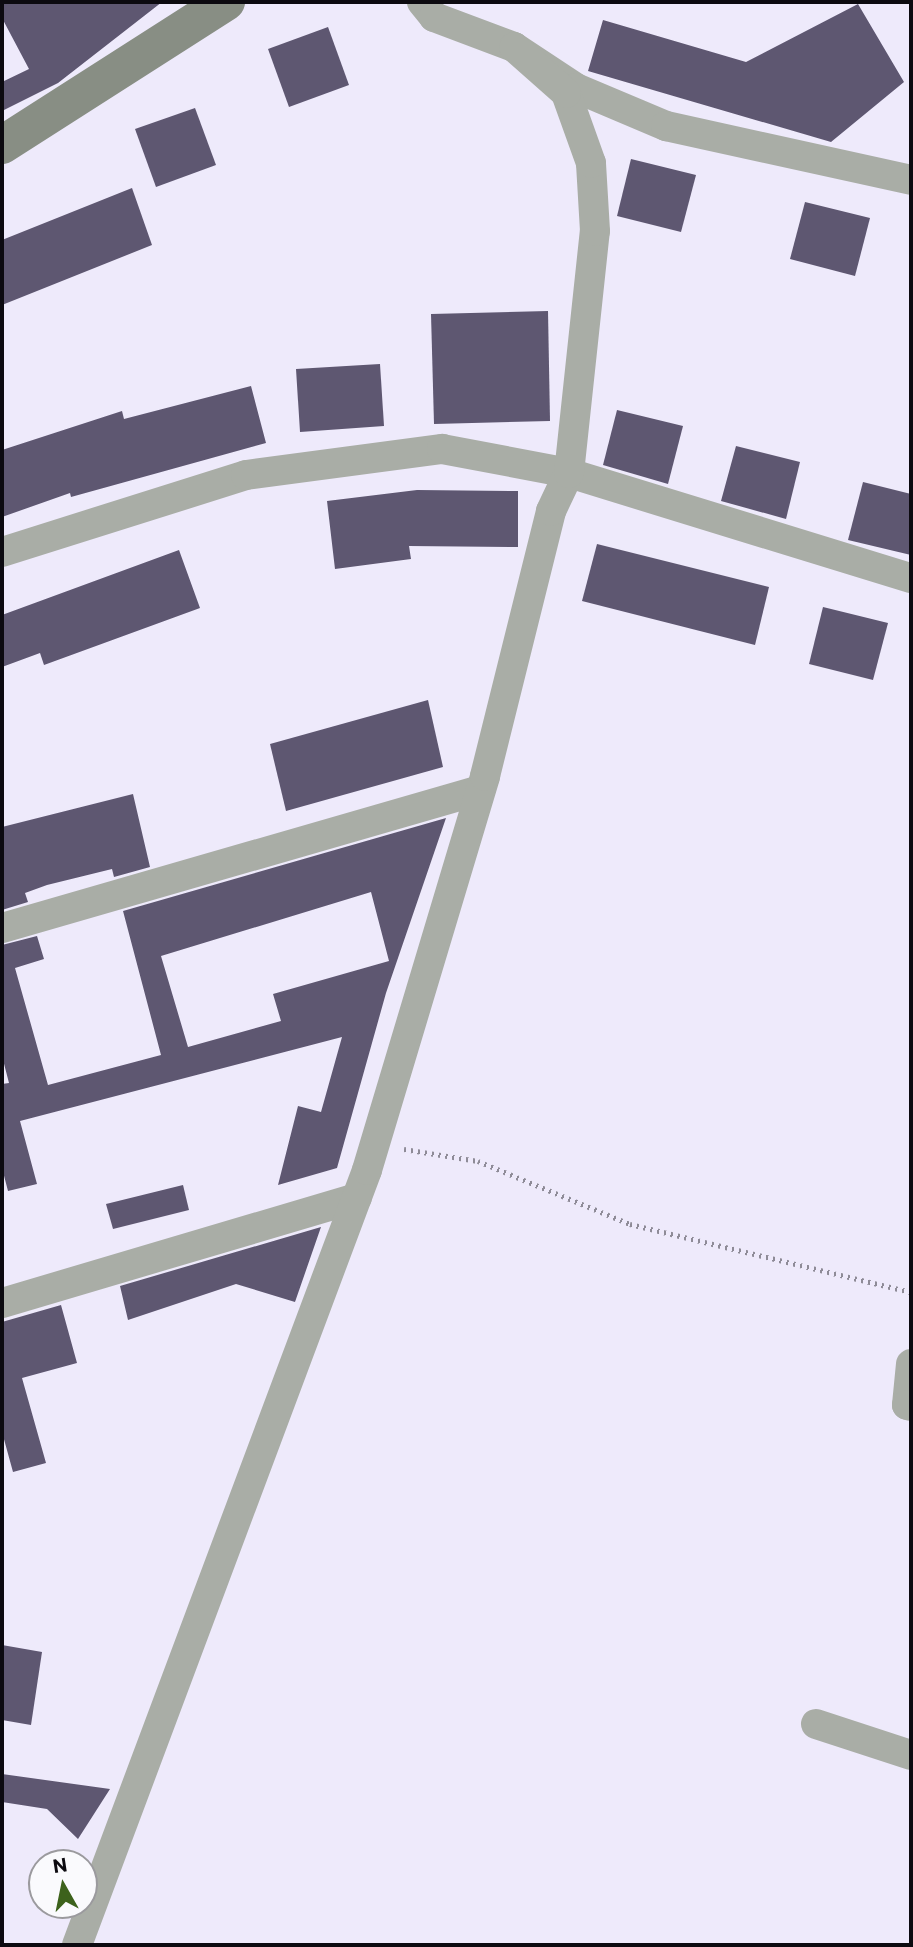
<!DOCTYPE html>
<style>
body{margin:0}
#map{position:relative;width:913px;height:1947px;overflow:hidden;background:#eeeafb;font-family:Commissioner,sans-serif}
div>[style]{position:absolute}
.building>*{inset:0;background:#5e5771}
.path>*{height:4.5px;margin-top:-2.25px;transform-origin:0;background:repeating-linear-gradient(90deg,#8e8b97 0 2px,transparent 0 7px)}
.street>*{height:30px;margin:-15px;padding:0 15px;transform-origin:15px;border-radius:15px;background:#a9ada6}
.secondary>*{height:38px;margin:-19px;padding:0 19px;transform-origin:19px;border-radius:19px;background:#888e84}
span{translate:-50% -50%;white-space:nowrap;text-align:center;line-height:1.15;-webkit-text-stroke:7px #fafafd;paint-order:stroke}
.frame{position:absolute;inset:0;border:4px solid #0c0a10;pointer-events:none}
.north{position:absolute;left:28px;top:1849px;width:70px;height:70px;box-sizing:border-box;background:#fafafd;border:2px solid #9b9a9e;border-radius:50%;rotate:351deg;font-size:19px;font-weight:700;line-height:28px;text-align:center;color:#0c0a10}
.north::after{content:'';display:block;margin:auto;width:24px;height:32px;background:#3d621c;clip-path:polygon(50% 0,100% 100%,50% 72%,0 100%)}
</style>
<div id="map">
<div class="building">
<div style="clip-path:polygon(2px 2px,162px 2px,58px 83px,2px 111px,2px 82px,29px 69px,2px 18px)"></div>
<div style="clip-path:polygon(858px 4px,904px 82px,831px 142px,588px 71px,603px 20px,746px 62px)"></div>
<div style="clip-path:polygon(328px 27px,349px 85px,289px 107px,268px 49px)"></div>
<div style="clip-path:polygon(195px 108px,216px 165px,156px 187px,135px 129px)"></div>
<div style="clip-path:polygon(631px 159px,696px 175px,681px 232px,617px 216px)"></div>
<div style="clip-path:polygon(132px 188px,152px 245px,2px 305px,2px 240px)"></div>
<div style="clip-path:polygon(805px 202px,870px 218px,855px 276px,790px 259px)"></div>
<div style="clip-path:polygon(548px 311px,550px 421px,434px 424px,431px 314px)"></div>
<div style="clip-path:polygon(380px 364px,384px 426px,300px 432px,296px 369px)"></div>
<div style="clip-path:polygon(251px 386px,266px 443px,71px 497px,70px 493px,2px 517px,2px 450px,122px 411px,124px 419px)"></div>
<div style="clip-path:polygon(617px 410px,683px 426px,668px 484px,603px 465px)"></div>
<div style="clip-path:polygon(736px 446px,800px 462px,786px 519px,721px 501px)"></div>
<div style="clip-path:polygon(863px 482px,911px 494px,911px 555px,848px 540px)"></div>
<div style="clip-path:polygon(417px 490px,518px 491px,518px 547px,409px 546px,411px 559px,335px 569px,327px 501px)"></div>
<div style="clip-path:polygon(597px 544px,769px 587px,755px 645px,582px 601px)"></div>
<div style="clip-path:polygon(179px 550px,200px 608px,44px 665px,40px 653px,2px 667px,2px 615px)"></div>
<div style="clip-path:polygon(823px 607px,888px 623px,873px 680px,809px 664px)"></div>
<div style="clip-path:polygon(428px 700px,443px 767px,286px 811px,270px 744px)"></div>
<div style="clip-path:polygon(133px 794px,150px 867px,114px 877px,112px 869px,47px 885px,25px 893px,28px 902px,2px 910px,2px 827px)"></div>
<div style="clip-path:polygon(evenodd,446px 818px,386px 993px,337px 1168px,278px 1185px,298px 1106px,321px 1112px,342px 1037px,20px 1121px,37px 1184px,8px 1191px,2px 1168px,2px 1084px,9px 1083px,2px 1056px,2px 945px,37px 936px,44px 959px,15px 968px,48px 1085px,161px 1055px,123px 911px,446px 818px,371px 892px,389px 961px,273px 994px,281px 1021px,188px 1047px,161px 956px,371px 892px)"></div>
<div style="clip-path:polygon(183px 1185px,189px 1210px,113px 1229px,106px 1204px)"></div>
<div style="clip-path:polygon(321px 1227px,295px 1302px,236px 1284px,128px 1320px,120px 1286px)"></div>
<div style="clip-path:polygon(61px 1305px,77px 1363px,22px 1378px,46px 1463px,13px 1472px,2px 1432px,2px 1322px)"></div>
<div style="clip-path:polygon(2px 1645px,42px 1652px,31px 1725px,2px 1720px)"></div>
<div style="clip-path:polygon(2px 1774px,110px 1789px,78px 1839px,47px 1809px,2px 1802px)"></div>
</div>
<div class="path">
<div style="left:404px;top:1149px;width:75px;rotate:9.2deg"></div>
<div style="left:478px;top:1161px;width:165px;rotate:22.5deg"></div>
<div style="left:630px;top:1224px;width:289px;rotate:13.6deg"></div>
</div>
<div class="street">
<div style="left:422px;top:2px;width:19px;rotate:51deg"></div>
<div style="left:434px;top:17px;width:85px;rotate:20.6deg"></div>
<div style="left:514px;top:47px;width:74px;rotate:33.5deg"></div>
<div style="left:576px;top:88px;width:98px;rotate:22.9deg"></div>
<div style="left:666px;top:126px;width:251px;rotate:12.4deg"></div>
<div style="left:2px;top:552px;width:256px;rotate:-17.5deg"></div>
<div style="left:246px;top:475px;width:198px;rotate:-7.6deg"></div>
<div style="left:442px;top:449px;width:129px;rotate:10.7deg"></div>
<div style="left:569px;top:473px;width:358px;rotate:17.1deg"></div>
<div style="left:2px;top:928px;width:498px;rotate:-16.1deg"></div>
<div style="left:2px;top:1303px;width:370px;rotate:-16.5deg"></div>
<div style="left:911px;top:1364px;width:41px;rotate:95.6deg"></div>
<div style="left:907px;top:1405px;width:4px;rotate:14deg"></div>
<div style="left:816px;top:1724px;width:100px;rotate:18.1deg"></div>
<div style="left:77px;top:1945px;width:827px;rotate:-69.48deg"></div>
<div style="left:367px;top:1170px;width:411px;rotate:-73.3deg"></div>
<div style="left:485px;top:776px;width:273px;rotate:-76deg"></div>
<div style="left:551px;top:511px;width:42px;rotate:-64.7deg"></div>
<div style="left:569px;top:473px;width:243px;rotate:-83.9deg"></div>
<div style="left:595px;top:231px;width:68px;rotate:-93.4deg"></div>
<div style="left:591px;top:163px;width:74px;rotate:-109.7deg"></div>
<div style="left:566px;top:93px;width:69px;rotate:-138.5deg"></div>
</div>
<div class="secondary">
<div style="left:2px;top:145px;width:266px;rotate:-32.6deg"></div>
</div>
<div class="frame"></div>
<div class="north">N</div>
</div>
